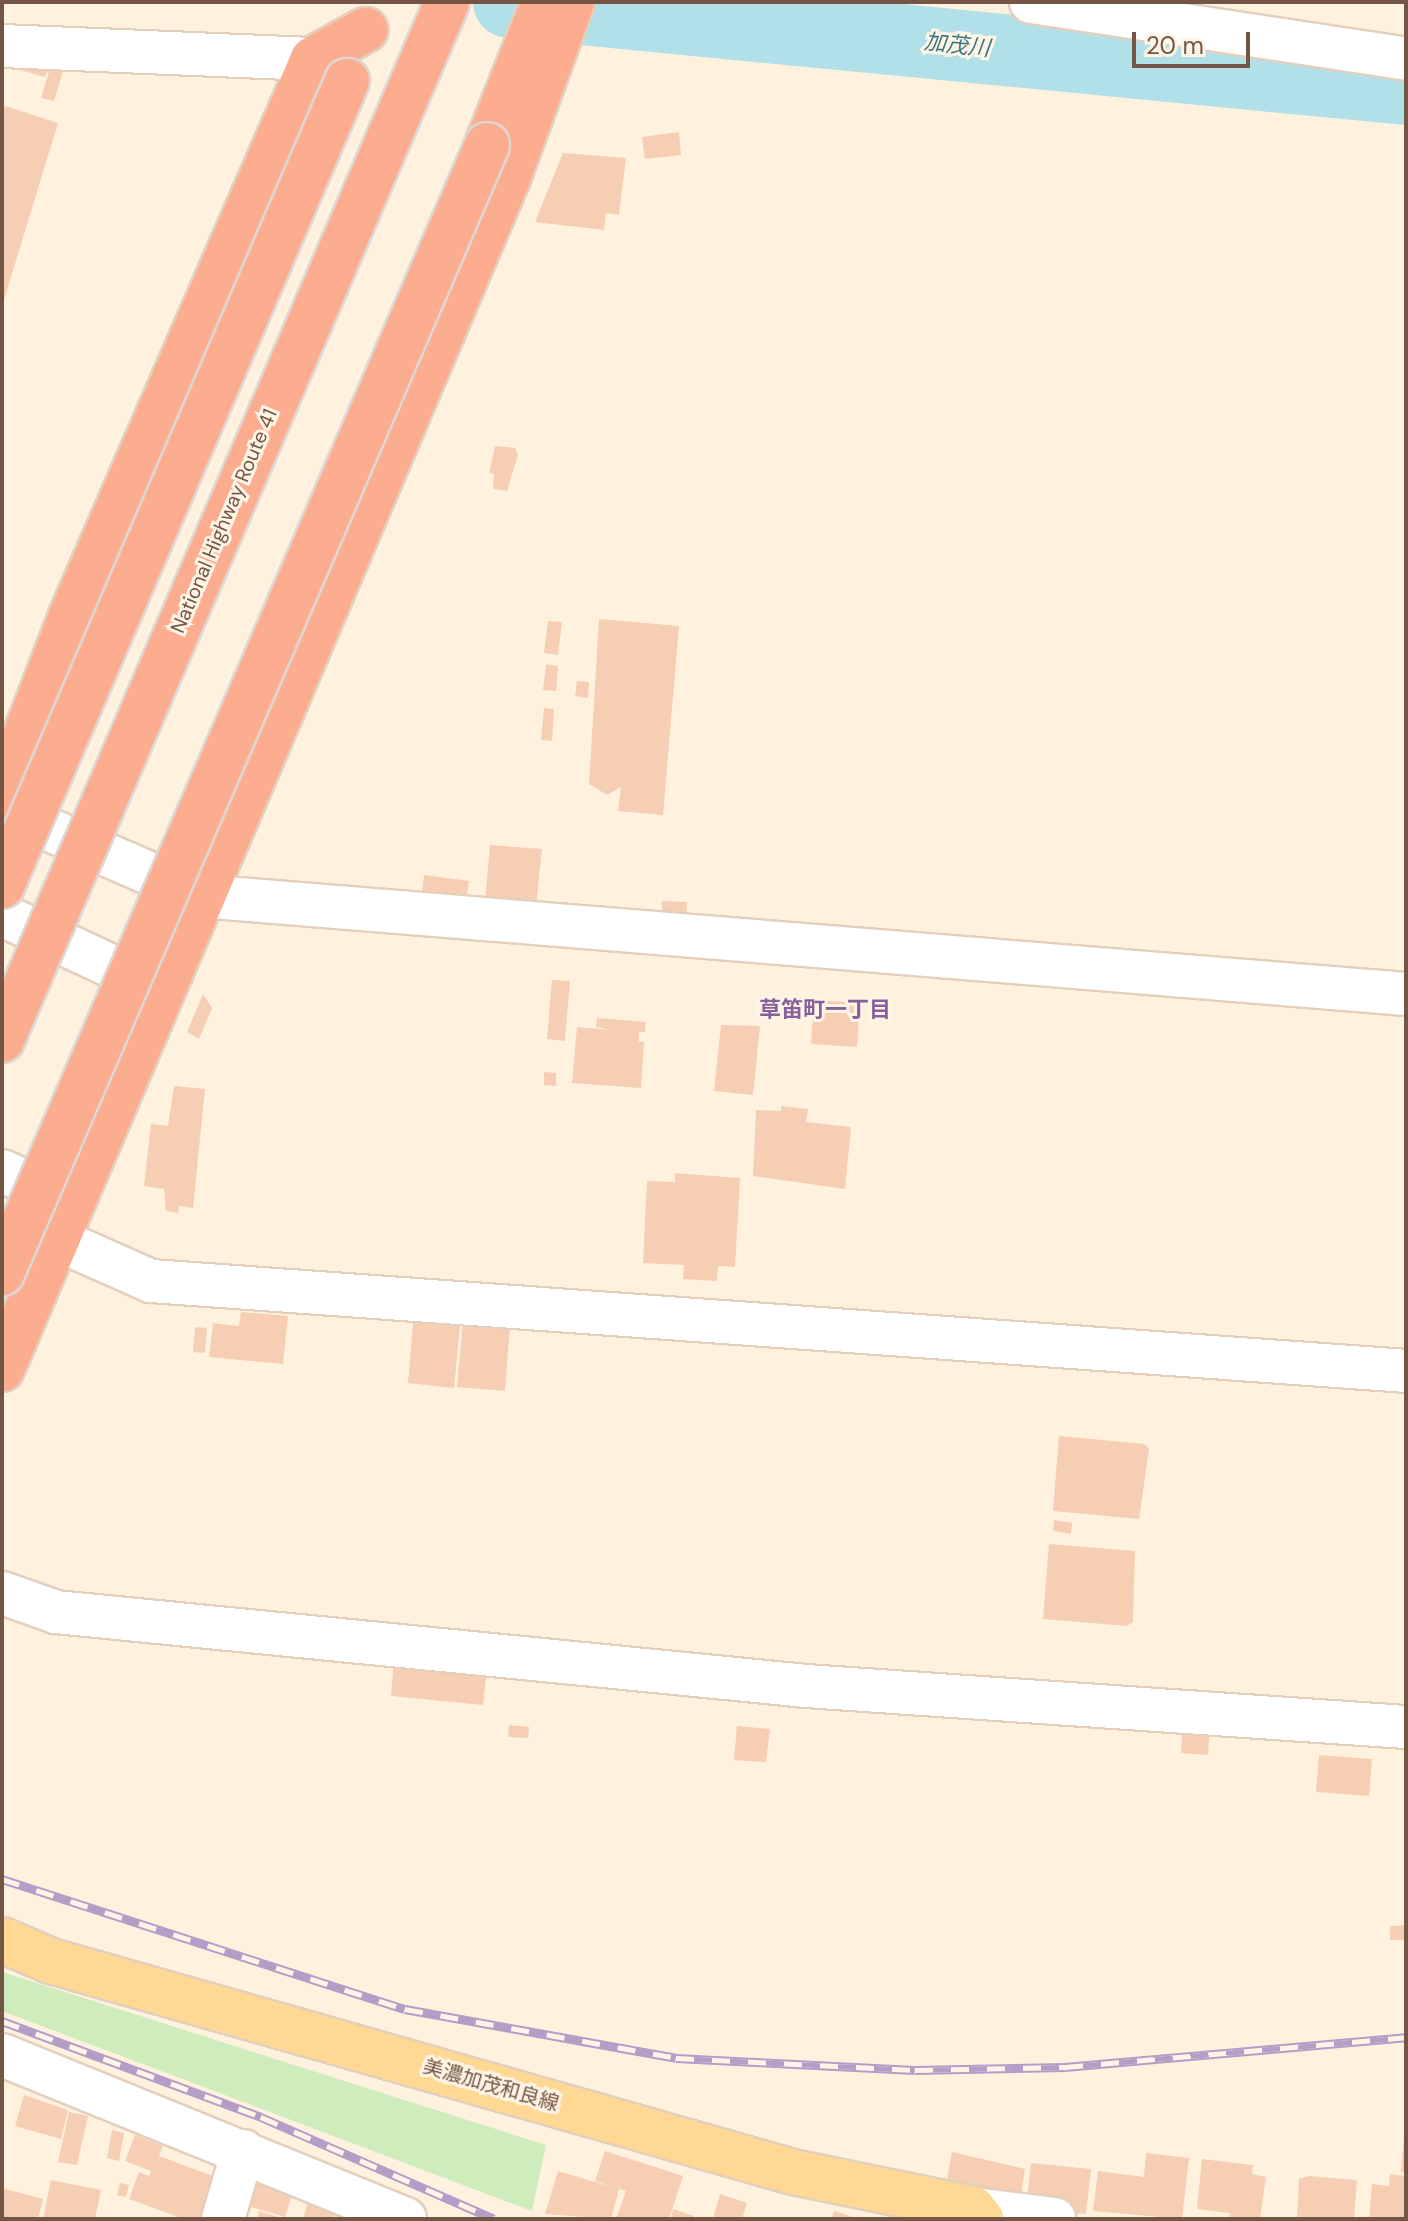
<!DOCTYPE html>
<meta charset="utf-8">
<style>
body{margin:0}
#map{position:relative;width:1408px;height:2221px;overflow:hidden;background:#fef2de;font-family:"DM Sans","Noto Sans JP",sans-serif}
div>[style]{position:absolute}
.green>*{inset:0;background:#cfecbc}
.river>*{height:72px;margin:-36px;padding:0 36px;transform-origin:36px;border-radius:36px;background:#b2e0e8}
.building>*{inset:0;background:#f5ceb4}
.roads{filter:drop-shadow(2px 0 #e4cfbd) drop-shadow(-2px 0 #e4cfbd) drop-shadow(0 2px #e4cfbd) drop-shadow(0 -2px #e4cfbd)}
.minor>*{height:42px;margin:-21px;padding:0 21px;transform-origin:21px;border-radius:21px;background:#fff}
.major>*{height:44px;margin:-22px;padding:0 22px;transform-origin:22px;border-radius:22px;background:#ffd894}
.highway>*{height:44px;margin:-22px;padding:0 22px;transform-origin:22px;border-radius:22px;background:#fdad8f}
.rail>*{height:9px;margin-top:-4.5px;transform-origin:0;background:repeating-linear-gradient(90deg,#fff5e6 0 18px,#b49dc7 0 36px);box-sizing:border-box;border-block:2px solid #b49dc7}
.bridges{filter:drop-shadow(2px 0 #ded6d2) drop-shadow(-2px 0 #ded6d2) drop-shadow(0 2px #ded6d2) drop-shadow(0 -2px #ded6d2)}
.highway-bridge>*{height:44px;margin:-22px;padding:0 22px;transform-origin:22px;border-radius:22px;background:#fdad8f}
span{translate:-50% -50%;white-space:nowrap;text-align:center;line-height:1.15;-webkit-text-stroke:6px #fff5e6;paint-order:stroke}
.street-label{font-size:20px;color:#755645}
.water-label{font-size:22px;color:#3a7783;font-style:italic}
.neighbourhood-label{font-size:22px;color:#875f9a;font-weight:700}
.frame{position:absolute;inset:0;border:4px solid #755645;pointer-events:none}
.scale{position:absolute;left:1132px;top:32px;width:118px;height:36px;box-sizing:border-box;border:4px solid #755645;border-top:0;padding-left:10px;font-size:24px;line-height:28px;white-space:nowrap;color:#755645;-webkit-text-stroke:6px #fff5e6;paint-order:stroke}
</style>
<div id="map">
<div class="green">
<div style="clip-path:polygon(2px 1972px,546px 2145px,532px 2211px,2px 2011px)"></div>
</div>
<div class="river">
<div style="left:509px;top:2px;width:901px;rotate:5.54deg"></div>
</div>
<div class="building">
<div style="clip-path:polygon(50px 63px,45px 77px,2px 65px)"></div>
<div style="clip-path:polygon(51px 65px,64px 68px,54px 101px,41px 98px)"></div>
<div style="clip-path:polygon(2px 105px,58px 123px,3px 303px,2px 303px)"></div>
<div style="clip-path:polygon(679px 132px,681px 155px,645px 159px,642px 137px)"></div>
<div style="clip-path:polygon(563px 153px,626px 158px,619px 215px,606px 213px,604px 230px,535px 222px)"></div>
<div style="clip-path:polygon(495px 446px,515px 448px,518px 455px,507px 491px,493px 489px,494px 474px,489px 473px)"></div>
<div style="clip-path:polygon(599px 619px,679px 626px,663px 815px,618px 811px,621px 787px,607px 795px,589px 784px)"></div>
<div style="clip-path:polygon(548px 621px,562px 622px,558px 655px,544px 653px)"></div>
<div style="clip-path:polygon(546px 664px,558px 666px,556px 691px,543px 690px)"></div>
<div style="clip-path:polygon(577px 681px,589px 682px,588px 698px,575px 696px)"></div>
<div style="clip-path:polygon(544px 708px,554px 709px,552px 741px,541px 740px)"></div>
<div style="clip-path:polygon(490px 845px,542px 849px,536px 905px,485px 901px)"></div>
<div style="clip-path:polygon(424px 875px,469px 881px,466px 900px,422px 894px)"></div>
<div style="clip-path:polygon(662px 901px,687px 902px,686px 922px,662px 920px)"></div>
<div style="clip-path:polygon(552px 980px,570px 981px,565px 1041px,547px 1039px)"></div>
<div style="clip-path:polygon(203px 994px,212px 1008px,199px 1039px,187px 1032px)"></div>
<div style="clip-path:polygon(814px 1000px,860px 1003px,857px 1047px,811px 1044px)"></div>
<div style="clip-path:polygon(597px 1018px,646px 1022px,645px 1032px,639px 1032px,639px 1042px,644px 1042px,641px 1088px,572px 1083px,577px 1027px,611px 1030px,596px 1027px)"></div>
<div style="clip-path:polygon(721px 1025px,760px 1026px,753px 1095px,714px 1091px)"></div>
<div style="clip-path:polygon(544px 1072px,556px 1073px,556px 1086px,544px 1085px)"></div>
<div style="clip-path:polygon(174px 1086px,205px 1089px,193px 1208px,179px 1206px,178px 1213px,166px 1211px,164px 1189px,144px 1186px,151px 1124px,168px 1126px)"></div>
<div style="clip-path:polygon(781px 1106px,808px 1109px,806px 1122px,851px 1127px,845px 1189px,753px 1176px,756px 1110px,781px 1111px)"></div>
<div style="clip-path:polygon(675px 1173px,740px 1178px,735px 1267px,718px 1266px,717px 1281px,683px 1279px,684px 1265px,643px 1263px,647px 1181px,675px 1182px)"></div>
<div style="clip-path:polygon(414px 1311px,461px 1316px,454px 1388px,408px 1383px)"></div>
<div style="clip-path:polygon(241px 1312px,288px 1316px,283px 1364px,209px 1357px,213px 1323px,239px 1326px)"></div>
<div style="clip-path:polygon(463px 1321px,510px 1325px,505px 1391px,457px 1387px)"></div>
<div style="clip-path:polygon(195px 1327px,207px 1328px,205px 1353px,193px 1352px)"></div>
<div style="clip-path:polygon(1059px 1436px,1145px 1444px,1149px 1449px,1139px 1519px,1053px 1511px)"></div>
<div style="clip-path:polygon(1054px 1520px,1072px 1523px,1071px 1534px,1053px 1531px)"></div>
<div style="clip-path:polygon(1049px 1544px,1135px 1551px,1133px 1622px,1127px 1626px,1043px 1619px)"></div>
<div style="clip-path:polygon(394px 1661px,487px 1670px,483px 1705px,391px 1696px)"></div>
<div style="clip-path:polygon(1183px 1724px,1210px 1726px,1208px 1755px,1181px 1753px)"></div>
<div style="clip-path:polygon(509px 1725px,529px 1727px,528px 1738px,508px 1737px)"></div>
<div style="clip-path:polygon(737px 1726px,770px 1729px,766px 1762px,734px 1760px)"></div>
<div style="clip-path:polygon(1319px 1755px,1372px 1759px,1369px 1796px,1316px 1792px)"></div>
<div style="clip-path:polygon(1406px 1925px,1406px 1940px,1390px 1940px,1390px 1926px)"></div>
<div style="clip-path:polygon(24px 2095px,68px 2110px,61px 2139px,15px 2126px)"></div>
<div style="clip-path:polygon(69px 2112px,88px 2116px,77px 2165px,58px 2162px)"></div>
<div style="clip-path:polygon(112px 2130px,124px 2133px,119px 2161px,107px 2158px)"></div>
<div style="clip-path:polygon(135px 2135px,163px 2146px,159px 2156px,213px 2176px,210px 2187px,215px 2189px,203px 2219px,184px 2219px,129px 2199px,139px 2172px,149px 2176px,151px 2171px,125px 2161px)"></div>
<div style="clip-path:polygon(1404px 2135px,1406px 2135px,1406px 2172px,1401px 2172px)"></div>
<div style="clip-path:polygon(605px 2151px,683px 2176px,669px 2219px,616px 2219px,626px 2191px,619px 2189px,611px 2219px,545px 2214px,558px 2171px,615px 2188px,595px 2181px)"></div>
<div style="clip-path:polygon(952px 2152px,1025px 2169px,1020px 2200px,946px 2186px)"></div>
<div style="clip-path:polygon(1146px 2153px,1189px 2158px,1182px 2219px,1093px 2211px,1098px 2171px,1144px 2177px)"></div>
<div style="clip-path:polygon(1202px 2159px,1253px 2165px,1252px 2174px,1266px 2177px,1260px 2219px,1229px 2219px,1230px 2213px,1197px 2209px)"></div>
<div style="clip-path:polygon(1031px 2163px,1091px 2169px,1086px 2214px,1026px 2208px)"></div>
<div style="clip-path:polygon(1390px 2174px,1406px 2176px,1406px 2219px,1369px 2219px,1372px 2184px,1389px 2186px)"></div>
<div style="clip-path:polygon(250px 2176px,294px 2189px,285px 2217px,241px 2204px)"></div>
<div style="clip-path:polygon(1309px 2176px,1357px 2180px,1354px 2219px,1297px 2219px,1299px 2179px)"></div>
<div style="clip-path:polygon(51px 2180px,101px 2190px,95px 2219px,43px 2219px)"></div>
<div style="clip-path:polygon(120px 2183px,129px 2185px,126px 2197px,117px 2195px)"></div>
<div style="clip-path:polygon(2px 2188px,43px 2199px,38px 2219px,2px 2219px)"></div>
<div style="clip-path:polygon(720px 2194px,747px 2203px,742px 2219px,713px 2219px)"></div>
<div style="clip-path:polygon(309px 2199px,337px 2208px,334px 2219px,303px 2219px)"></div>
<div style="clip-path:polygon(673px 2209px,694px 2216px,693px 2219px,671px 2219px)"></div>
<div style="clip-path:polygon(259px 2211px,281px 2218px,281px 2219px,257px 2219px)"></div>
<div style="clip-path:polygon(834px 2211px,856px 2218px,856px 2219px,831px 2219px)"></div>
</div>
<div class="roads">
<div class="minor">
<div style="left:1031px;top:2px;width:379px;rotate:8.6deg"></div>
<div style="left:2px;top:46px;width:311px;rotate:2.4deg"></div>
<div style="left:2px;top:809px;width:217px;rotate:23.6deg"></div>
<div style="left:201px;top:896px;width:1209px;rotate:4.65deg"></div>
<div style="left:2px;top:915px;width:177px;rotate:25.1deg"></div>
<div style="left:2px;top:1171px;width:74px;rotate:23.8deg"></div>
<div style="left:56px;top:1239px;width:104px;rotate:23.9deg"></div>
<div style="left:151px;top:1281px;width:1258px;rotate:4.1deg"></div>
<div style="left:2px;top:1593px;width:57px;rotate:19.4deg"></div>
<div style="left:56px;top:1612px;width:754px;rotate:5.63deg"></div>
<div style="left:806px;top:1686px;width:601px;rotate:3.91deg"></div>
<div style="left:2px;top:2055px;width:435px;rotate:22.1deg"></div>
<div style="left:973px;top:2209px;width:82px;rotate:7deg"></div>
<div style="left:223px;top:2219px;width:71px;rotate:-73.6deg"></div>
</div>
<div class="major">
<div style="left:2px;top:1940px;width:53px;rotate:23.2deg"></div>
<div style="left:51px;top:1961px;width:771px;rotate:15.87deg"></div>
<div style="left:793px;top:2172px;width:184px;rotate:11.6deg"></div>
<div style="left:973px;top:2209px;width:13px;rotate:51deg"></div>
</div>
<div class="highway">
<div style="left:487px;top:145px;width:154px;rotate:-68.3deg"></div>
<div style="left:2px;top:796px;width:193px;rotate:-69deg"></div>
<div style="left:71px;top:616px;width:607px;rotate:-66.52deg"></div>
<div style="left:313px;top:59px;width:60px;rotate:-29.1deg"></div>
<div style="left:2px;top:1369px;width:1294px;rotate:-66.98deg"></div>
<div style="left:508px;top:178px;width:187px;rotate:-70deg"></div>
</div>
</div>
<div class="rail">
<div style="left:2px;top:1879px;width:423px;rotate:17.9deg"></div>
<div style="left:405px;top:2009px;width:275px;rotate:10.2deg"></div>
<div style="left:676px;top:2058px;width:239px;rotate:2.9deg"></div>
<div style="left:915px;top:2070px;width:150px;rotate:-1.1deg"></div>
<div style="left:1065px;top:2067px;width:342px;rotate:-5deg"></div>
<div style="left:2px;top:2021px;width:276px;rotate:20.3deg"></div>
<div style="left:261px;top:2117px;width:254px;rotate:23.6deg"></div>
</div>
<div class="bridges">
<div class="highway-bridge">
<div style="left:2px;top:886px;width:876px;rotate:-66.8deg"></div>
<div style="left:2px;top:1040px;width:1129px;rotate:-66.79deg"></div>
<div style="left:2px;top:1273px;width:1228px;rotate:-66.73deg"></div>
</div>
</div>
<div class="street-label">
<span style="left:224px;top:521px;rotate:-67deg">National Highway Route 41</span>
<span style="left:491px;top:2085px;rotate:16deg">美濃加茂和良線</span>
</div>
<div class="water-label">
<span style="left:957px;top:45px;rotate:6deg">加茂川</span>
</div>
<div class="neighbourhood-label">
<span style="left:825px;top:1010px">草笛町一丁目</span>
</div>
<div class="frame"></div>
<div class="scale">20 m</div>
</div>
